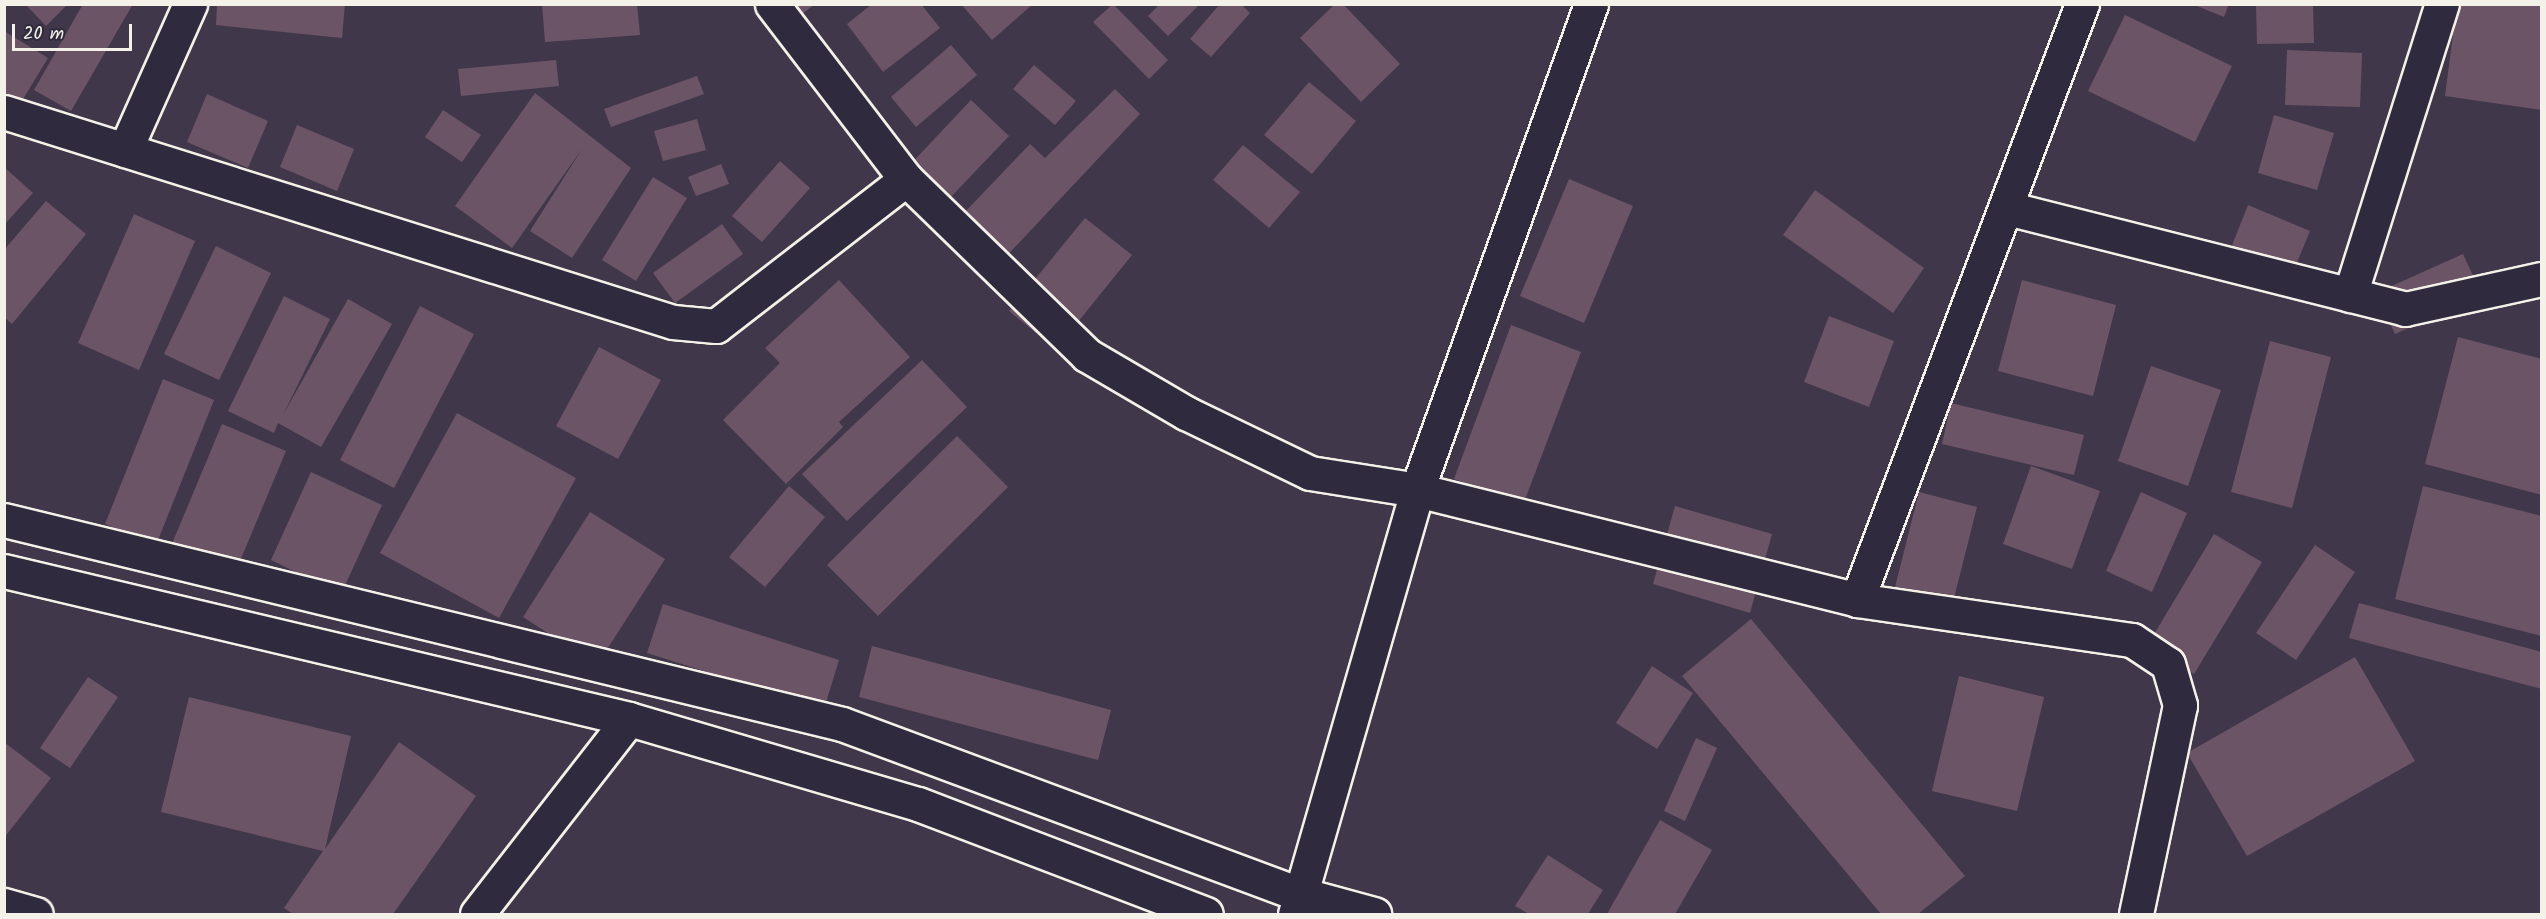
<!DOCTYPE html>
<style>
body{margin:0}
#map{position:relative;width:2546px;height:919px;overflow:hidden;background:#41374a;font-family:Kalam,sans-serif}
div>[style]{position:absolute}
.building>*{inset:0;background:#6c5467}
.roads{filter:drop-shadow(2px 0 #f4f1e8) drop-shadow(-2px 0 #f4f1e8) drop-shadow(0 2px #f4f1e8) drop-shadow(0 -2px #f4f1e8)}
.minor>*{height:33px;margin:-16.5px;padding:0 16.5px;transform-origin:16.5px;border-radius:16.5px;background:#2f2a3d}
span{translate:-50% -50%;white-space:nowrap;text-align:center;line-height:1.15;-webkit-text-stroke:4.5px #2f2a3d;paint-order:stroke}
.frame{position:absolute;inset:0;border:6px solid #f4f1e8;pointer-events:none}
.scale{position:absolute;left:12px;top:24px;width:120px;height:27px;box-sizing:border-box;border:3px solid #f4f1e8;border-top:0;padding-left:8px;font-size:18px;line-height:21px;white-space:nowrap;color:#f4f1e8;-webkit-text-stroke:4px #2f2a3d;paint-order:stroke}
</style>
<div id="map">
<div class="building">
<i style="clip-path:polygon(25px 4px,68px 4px,46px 26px)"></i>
<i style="clip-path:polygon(83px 4px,133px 4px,71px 111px,34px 90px)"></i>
<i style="clip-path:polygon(217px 4px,345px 4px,342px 38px,216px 25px)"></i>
<i style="clip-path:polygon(542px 4px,637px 4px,640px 35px,545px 42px)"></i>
<i style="clip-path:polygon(767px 4px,815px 4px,785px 27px)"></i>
<i style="clip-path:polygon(872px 4px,921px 4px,940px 28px,883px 72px,847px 24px)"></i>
<i style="clip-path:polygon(961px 4px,1033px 4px,992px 40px)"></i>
<i style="clip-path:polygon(1113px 4px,1168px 60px,1149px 79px,1093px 22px)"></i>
<i style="clip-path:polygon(1220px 4px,1241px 4px,1250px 13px,1211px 57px,1190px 39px)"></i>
<i style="clip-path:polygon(1335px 4px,1343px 4px,1400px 64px,1361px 102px,1300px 38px)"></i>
<i style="clip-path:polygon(2192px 4px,2229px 4px,2224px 17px)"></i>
<i style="clip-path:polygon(2256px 4px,2313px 4px,2314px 43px,2257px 44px)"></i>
<i style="clip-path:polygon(2457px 4px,2542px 4px,2542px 110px,2445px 96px)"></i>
<i style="clip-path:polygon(1159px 5px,1199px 5px,1168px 36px,1148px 16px)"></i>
<i style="clip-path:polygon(2125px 15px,2232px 66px,2195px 142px,2088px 91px)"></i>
<i style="clip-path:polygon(4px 31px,48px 58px,17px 109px,4px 102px)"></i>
<i style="clip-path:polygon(951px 45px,977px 75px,916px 127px,891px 97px)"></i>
<i style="clip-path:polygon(2287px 50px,2362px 53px,2360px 107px,2285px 105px)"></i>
<i style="clip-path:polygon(556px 60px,559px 86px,461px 96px,458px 69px)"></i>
<i style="clip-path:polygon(1034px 65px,1076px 101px,1055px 125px,1013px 89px)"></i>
<i style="clip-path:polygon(697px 76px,704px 94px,611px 127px,604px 109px)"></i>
<i style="clip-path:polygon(1309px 82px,1356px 121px,1312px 174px,1264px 135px)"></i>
<i style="clip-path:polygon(1115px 89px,1140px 114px,984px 280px,940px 238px,1030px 144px,1045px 158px)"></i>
<i style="clip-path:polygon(535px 93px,631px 168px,572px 258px,530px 231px,582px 149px,512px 248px,455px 206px)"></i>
<i style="clip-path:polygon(207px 94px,268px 121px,248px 168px,187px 142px)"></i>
<i style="clip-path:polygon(971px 100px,1009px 136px,928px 221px,890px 186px)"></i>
<i style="clip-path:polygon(443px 110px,481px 135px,462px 162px,425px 137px)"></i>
<i style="clip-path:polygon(2274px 115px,2334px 133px,2317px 190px,2258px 173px)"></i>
<i style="clip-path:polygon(697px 119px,706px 150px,663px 161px,654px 131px)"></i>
<i style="clip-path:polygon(297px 125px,354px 149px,337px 191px,280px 167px)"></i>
<i style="clip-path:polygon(1243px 145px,1300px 192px,1269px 228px,1213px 180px)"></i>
<i style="clip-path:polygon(780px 161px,810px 188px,762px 242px,732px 216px)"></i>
<i style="clip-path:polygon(721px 164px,729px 184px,696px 196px,688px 177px)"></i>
<i style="clip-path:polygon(4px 167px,33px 193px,4px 225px)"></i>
<i style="clip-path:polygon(653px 177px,687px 198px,636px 281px,602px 260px)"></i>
<i style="clip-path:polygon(1569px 179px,1633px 206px,1584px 323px,1520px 296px)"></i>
<i style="clip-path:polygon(1815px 190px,1924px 268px,1893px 313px,1783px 235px)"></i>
<i style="clip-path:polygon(46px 201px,86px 234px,12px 324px,4px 317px,4px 250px)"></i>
<i style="clip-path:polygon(2248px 205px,2310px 231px,2291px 277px,2229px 253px)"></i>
<i style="clip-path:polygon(134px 214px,195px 241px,139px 370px,78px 343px)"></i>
<i style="clip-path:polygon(1085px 218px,1132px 255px,1056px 349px,1009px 311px)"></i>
<i style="clip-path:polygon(722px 224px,743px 254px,675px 303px,653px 273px)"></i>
<i style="clip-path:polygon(216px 246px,271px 273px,219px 380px,164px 354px)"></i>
<i style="clip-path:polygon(2463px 254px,2482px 295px,2395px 334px,2376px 293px)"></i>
<i style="clip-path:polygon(839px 280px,910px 357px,839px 422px,843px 427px,786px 484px,723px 420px,780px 363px,765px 348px)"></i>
<i style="clip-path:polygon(2022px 280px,2116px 305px,2093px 396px,1998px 371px)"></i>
<i style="clip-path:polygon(284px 296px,330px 319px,283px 415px,348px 299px,392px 324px,321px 447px,278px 423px,274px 433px,228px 411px)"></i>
<i style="clip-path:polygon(420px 306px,474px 334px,394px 488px,340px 460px)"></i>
<i style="clip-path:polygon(1829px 316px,1894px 341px,1869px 407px,1804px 382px)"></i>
<i style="clip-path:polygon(1511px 325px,1581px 352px,1523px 505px,1454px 479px)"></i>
<i style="clip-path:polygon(2458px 337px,2542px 359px,2542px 495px,2425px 464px)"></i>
<i style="clip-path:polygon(2270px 341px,2331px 357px,2292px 508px,2231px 492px)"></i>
<i style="clip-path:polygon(599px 347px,661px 380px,618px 459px,556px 426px)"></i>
<i style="clip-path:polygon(922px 360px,967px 407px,847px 521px,802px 474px)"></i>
<i style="clip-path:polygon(2151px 366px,2221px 390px,2188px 486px,2118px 461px)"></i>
<i style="clip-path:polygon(163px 379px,214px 400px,156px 545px,105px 524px)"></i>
<i style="clip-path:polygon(1951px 403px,2084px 435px,2074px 475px,1942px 444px)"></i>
<i style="clip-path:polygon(457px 413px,576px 478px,499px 618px,380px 553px)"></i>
<i style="clip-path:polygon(222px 424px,286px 451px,235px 573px,171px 546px)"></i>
<i style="clip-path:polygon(957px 436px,1008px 487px,878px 616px,827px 565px)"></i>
<i style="clip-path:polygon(2031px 466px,2100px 491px,2072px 569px,2003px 544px)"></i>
<i style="clip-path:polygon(311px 472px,382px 505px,341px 594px,271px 560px)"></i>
<i style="clip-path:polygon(789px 486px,825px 517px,765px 587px,729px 557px)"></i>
<i style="clip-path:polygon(2423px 486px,2542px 516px,2542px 636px,2395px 599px)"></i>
<i style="clip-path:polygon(1919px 492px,1977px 507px,1948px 622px,1890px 607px)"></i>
<i style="clip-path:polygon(2141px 492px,2187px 513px,2152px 592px,2106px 571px)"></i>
<i style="clip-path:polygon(1675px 506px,1772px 534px,1750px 613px,1653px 584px)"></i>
<i style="clip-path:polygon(590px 512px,665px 559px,597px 665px,523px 617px)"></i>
<i style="clip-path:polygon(2214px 534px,2262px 562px,2194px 674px,2147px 646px)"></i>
<i style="clip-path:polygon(2315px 545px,2355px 572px,2296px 660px,2256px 633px)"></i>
<i style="clip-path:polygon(2359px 603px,2542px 652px,2542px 689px,2349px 638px)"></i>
<i style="clip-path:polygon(663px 604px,839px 660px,824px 709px,647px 653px)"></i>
<i style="clip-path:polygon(1751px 619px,1965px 876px,1918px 914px,1881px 914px,1682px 676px)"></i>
<i style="clip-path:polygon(872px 646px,1111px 710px,1098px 760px,859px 697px)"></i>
<i style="clip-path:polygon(2355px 657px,2415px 761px,2247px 856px,2187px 753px)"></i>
<i style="clip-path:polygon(1652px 666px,1693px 693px,1657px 749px,1616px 723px)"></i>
<i style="clip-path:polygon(1959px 676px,2044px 697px,2017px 811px,1932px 791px)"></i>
<i style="clip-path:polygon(88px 677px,118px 697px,70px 768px,40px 748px)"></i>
<i style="clip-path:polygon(189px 697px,351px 736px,325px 849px,399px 742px,476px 796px,393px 914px,293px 914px,284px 908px,323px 851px,161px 812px)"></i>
<i style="clip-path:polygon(1696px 738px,1717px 748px,1685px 821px,1664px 811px)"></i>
<i style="clip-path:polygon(4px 742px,51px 778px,4px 838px)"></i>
<i style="clip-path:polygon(1660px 820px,1712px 850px,1675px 914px,1607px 914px)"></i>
<i style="clip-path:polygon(1548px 855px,1603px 890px,1588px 914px,1529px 914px,1515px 906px)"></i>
</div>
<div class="roads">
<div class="minor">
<i style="left:772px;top:4px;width:220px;rotate:52.6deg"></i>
<i style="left:906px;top:179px;width:252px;rotate:44.2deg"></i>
<i style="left:1087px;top:355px;width:115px;rotate:30.4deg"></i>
<i style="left:1186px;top:413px;width:138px;rotate:25.8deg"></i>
<i style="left:1310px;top:473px;width:108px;rotate:9deg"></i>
<i style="left:1417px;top:490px;width:454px;rotate:14deg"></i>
<i style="left:1857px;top:600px;width:278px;rotate:8.3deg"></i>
<i style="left:2132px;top:640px;width:43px;rotate:33.7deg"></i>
<i style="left:2168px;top:664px;width:43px;rotate:73.7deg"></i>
<i style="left:2180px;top:705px;width:214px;rotate:101.9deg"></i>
<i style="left:4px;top:112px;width:701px;rotate:17.43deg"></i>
<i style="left:673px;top:322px;width:43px;rotate:5.3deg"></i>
<i style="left:716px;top:326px;width:240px;rotate:-37.7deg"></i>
<i style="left:125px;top:150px;width:160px;rotate:-66deg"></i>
<i style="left:2007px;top:208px;width:411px;rotate:14.2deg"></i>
<i style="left:2405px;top:309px;width:140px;rotate:-12.4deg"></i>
<i style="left:2350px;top:295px;width:305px;rotate:-72.5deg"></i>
<i style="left:4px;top:520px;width:862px;rotate:13.68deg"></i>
<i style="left:842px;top:724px;width:489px;rotate:20.4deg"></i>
<i style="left:1300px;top:894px;width:77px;rotate:15.1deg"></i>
<i style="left:4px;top:571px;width:642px;rotate:13.32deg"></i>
<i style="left:629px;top:719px;width:301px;rotate:16.4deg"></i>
<i style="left:918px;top:804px;width:308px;rotate:20.9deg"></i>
<i style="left:1857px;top:600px;width:637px;rotate:-69.32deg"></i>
<i style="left:4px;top:905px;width:33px;rotate:16deg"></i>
<i style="left:477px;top:914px;width:247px;rotate:-52.1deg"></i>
<i style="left:1295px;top:914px;width:441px;rotate:-73.9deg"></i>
<i style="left:1417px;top:490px;width:516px;rotate:-70.3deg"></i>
</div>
</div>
<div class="frame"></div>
<div class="scale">20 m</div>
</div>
